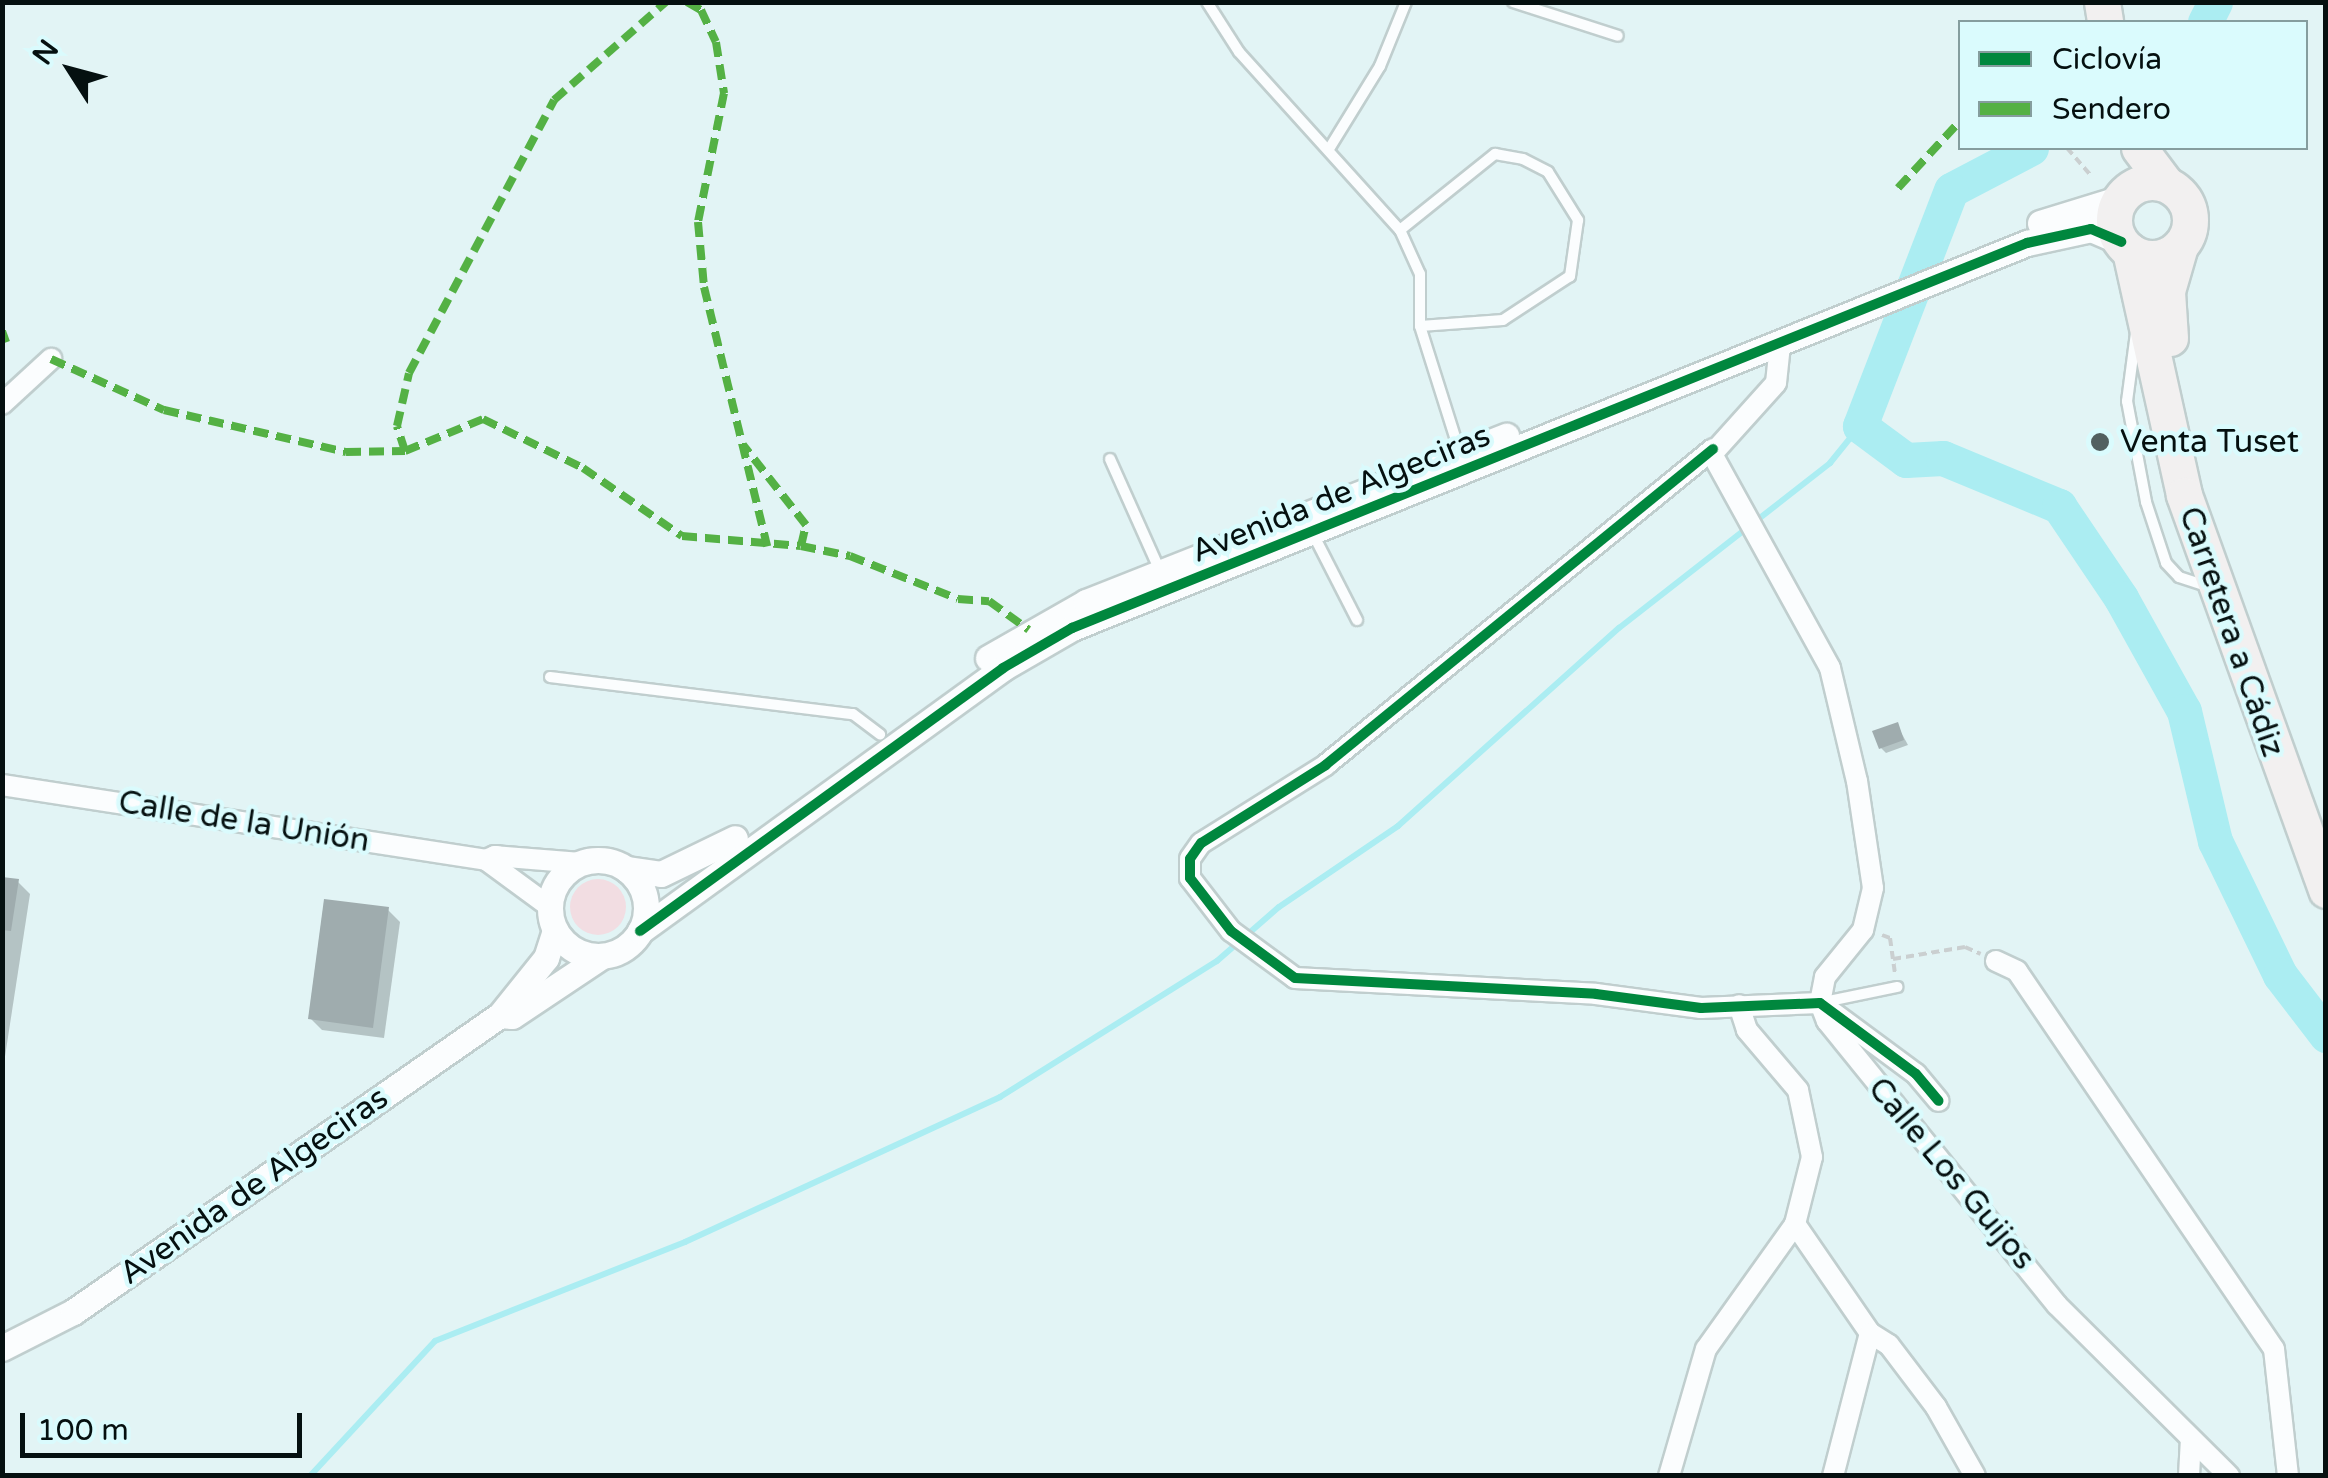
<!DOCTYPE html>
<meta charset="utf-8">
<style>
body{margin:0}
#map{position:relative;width:2328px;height:1478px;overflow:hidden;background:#e2f4f5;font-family:"Varela Round",sans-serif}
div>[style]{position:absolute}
.green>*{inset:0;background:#f2dde2}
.round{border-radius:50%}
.shadow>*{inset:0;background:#0003}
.stream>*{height:6px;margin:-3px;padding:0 3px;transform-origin:3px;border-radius:3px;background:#abedf2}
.river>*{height:35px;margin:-17.5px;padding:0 17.5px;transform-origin:17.5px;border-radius:17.5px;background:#abedf2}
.building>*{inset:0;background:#9facae}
.path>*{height:4px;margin-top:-2px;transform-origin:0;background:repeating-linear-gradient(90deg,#cacfd0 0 8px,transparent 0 13px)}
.roads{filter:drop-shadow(2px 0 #c0cece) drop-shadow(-2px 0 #c0cece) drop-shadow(0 2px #c0cece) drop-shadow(0 -2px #c0cece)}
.service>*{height:10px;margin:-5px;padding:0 5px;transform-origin:5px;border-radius:5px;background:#fbfdfe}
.minor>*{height:20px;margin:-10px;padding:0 10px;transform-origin:10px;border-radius:10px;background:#fbfdfe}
.tertiary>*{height:25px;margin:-12.5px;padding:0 12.5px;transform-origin:12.5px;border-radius:12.5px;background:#fbfdfe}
.tertiary>.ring{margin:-12.5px;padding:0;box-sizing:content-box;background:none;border:25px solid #fbfdfe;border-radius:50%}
.trunk>*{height:35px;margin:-17.5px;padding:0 17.5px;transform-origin:17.5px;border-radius:17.5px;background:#f2f0f0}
.trunk>.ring{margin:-17.5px;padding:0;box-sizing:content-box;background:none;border:35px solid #f2f0f0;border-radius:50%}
.quiet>*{height:8px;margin-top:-4px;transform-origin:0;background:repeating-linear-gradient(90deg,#54b144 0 15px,transparent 0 23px)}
.cycleway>*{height:10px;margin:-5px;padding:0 5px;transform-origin:5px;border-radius:5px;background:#00873e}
.dots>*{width:28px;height:28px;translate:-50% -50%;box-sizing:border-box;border:5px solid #dafbfd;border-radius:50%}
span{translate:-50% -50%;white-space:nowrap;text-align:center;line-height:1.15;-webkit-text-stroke:9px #dafbfd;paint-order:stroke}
.poi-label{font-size:32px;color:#051010}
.left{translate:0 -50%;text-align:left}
.street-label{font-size:32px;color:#051010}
.frame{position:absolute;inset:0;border:5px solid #051010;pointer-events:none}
.legend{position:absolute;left:1958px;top:20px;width:350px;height:130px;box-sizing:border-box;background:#dafbfd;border:2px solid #859d9e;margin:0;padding:12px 18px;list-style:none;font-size:30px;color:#051010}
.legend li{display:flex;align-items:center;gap:20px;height:50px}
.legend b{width:50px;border:2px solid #859d9e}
.north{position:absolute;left:20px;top:20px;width:100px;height:100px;-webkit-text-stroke:8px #dafbfd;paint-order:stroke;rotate:306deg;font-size:28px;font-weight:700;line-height:40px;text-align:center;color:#051010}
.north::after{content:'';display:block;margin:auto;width:35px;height:45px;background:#051010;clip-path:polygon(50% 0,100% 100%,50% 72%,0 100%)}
.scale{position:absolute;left:20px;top:1413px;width:282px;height:45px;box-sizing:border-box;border:5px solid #051010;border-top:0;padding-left:12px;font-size:30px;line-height:35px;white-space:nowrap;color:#051010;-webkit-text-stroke:8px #dafbfd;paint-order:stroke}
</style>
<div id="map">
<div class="green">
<i class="round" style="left:570px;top:879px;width:56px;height:56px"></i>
</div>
<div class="shadow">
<i style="clip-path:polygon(1897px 725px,1908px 745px,1886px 753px,1881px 748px)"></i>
<i style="clip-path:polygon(2px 880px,18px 882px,30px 894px,2px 1076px)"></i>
<i style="clip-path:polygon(388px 910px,400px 922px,384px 1038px,322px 1030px,310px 1018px)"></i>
</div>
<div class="stream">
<i style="left:310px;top:1476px;width:184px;rotate:-47.2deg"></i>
<i style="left:435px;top:1341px;width:269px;rotate:-21.6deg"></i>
<i style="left:685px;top:1242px;width:347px;rotate:-24.7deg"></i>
<i style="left:1000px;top:1097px;width:256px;rotate:-32.1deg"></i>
<i style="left:1217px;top:961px;width:82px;rotate:-41.1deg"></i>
<i style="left:1279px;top:907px;width:144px;rotate:-34.2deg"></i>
<i style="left:1398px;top:826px;width:297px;rotate:-41.9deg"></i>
<i style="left:1619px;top:628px;width:268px;rotate:-38deg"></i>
<i style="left:1830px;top:463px;width:48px;rotate:-51deg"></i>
</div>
<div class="river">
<i style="left:2205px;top:22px;width:22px;rotate:-63deg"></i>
<i style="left:2031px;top:148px;width:90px;rotate:152.3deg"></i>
<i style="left:1951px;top:190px;width:253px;rotate:111.1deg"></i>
<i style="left:1860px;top:426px;width:57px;rotate:36.5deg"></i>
<i style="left:1906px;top:460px;width:37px;rotate:-3deg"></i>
<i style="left:1943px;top:458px;width:126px;rotate:22.5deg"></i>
<i style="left:2059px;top:506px;width:111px;rotate:56deg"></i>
<i style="left:2121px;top:598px;width:129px;rotate:60.9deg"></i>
<i style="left:2184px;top:711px;width:134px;rotate:76.6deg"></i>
<i style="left:2215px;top:841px;width:149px;rotate:64.1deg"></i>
<i style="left:2280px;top:975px;width:76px;rotate:52.5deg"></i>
</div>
<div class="building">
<i style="clip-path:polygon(1898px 722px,1904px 740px,1879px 749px,1872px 731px)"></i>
<i style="clip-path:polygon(2px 877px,19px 879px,11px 931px,2px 930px)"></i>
<i style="clip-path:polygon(324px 899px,389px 907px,373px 1028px,308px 1019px)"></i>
</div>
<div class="path">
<i style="left:2067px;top:148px;width:38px;rotate:49deg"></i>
<i style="left:1882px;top:935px;width:9px;rotate:21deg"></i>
<i style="left:1890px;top:938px;width:37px;rotate:82deg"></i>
<i style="left:1893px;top:959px;width:73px;rotate:-9.5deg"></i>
<i style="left:1965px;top:947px;width:17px;rotate:24deg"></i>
</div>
<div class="roads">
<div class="service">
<i style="left:1207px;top:2px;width:59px;rotate:57.4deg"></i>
<i style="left:1239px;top:52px;width:240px;rotate:47.9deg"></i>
<i style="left:1400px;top:230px;width:48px;rotate:65.6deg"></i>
<i style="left:1420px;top:274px;width:52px;rotate:90deg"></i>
<i style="left:1420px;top:326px;width:133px;rotate:72.5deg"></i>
<i style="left:1513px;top:2px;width:110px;rotate:17.9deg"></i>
<i style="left:1329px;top:149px;width:97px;rotate:-58.4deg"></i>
<i style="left:1380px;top:66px;width:69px;rotate:-67.9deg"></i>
<i style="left:1400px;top:230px;width:122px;rotate:-38.7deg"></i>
<i style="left:1495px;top:154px;width:28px;rotate:10deg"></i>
<i style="left:1523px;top:159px;width:28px;rotate:27deg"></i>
<i style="left:1548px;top:172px;width:57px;rotate:58deg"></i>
<i style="left:1578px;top:220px;width:57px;rotate:98.1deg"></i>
<i style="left:1570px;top:276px;width:80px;rotate:146.7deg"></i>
<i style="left:1503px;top:320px;width:83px;rotate:175.9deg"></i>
<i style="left:2136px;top:333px;width:69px;rotate:97.5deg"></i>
<i style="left:2127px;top:401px;width:103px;rotate:79.3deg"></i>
<i style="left:2146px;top:502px;width:64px;rotate:71.8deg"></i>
<i style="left:2166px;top:563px;width:19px;rotate:47deg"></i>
<i style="left:2179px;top:577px;width:33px;rotate:18deg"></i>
<i style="left:1110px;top:459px;width:123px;rotate:65.9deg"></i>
<i style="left:1312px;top:532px;width:99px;rotate:62.9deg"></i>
<i style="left:550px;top:677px;width:305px;rotate:7deg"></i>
<i style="left:853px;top:714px;width:34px;rotate:37deg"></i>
<i style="left:1824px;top:1002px;width:75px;rotate:-11.6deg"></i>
</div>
<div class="minor">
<i style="left:1780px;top:345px;width:38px;rotate:96deg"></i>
<i style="left:1776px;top:383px;width:96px;rotate:132deg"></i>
<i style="left:1712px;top:454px;width:244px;rotate:61.1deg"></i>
<i style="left:1830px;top:668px;width:116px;rotate:76.6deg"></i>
<i style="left:1857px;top:781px;width:108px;rotate:81.5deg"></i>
<i style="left:1873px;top:888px;width:43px;rotate:103.4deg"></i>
<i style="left:1863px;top:930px;width:60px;rotate:129deg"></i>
<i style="left:1825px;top:977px;width:26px;rotate:101deg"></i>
<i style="left:1820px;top:1003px;width:19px;rotate:69deg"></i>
<i style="left:1827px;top:1021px;width:365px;rotate:51deg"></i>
<i style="left:2057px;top:1305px;width:243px;rotate:44.8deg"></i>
<i style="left:2px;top:404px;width:67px;rotate:-42.6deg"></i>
<i style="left:1713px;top:449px;width:500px;rotate:140.8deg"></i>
<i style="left:1326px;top:765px;width:147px;rotate:148deg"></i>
<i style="left:1201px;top:843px;width:19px;rotate:125deg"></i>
<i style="left:1190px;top:859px;width:19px;rotate:90deg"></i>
<i style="left:1190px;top:878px;width:67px;rotate:52.3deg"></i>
<i style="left:1231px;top:931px;width:79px;rotate:36.3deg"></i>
<i style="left:1295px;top:978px;width:301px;rotate:3deg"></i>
<i style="left:1596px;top:994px;width:106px;rotate:7.6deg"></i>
<i style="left:1701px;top:1008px;width:119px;rotate:-2.4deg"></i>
<i style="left:1820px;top:1003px;width:119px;rotate:36.5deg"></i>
<i style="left:1916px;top:1074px;width:35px;rotate:50deg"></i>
<i style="left:2px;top:785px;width:490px;rotate:8.8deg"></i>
<i style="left:486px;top:860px;width:10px;rotate:-24deg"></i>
<i style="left:495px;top:856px;width:86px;rotate:4.7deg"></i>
<i style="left:486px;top:860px;width:79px;rotate:36.3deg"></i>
<i style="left:1996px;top:961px;width:23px;rotate:25deg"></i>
<i style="left:2017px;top:971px;width:457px;rotate:55.8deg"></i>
<i style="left:2274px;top:1349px;width:128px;rotate:83.7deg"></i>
<i style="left:1795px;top:1224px;width:132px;rotate:55.5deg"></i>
<i style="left:1870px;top:1333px;width:148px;rotate:104.5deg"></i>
<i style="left:1870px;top:1333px;width:22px;rotate:32deg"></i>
<i style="left:1889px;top:1345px;width:78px;rotate:52.8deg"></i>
<i style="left:1936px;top:1407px;width:79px;rotate:60.5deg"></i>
<i style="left:1669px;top:1476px;width:132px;rotate:-73.8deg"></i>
<i style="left:1706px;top:1349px;width:153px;rotate:-54.5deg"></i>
<i style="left:1795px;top:1224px;width:69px;rotate:-75.8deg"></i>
<i style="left:1812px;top:1157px;width:68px;rotate:-101.8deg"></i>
<i style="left:1798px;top:1090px;width:79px;rotate:-130.4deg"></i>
<i style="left:1747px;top:1030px;width:26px;rotate:-108deg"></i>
<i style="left:2189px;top:1476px;width:36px;rotate:-87deg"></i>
</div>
<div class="tertiary">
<i style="left:2040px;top:223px;width:85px;rotate:-17.2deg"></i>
<i style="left:988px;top:658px;width:113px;rotate:-29.7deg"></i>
<i style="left:1086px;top:602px;width:452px;rotate:-21.6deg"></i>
<i class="ring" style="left:550px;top:860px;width:71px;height:71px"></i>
<i style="left:626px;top:869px;width:35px;rotate:8deg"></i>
<i style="left:661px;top:874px;width:82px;rotate:-25.9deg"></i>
<i style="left:640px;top:931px;width:448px;rotate:-35.9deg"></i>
<i style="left:1003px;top:668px;width:80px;rotate:-30.1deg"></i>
<i style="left:1072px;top:628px;width:1030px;rotate:-21.96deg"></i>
<i style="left:2027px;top:243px;width:66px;rotate:-12.3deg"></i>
<i style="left:2091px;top:229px;width:33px;rotate:23deg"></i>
<i style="left:500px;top:1015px;width:12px;rotate:5deg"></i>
<i style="left:512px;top:1016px;width:108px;rotate:-33.7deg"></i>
<i style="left:2px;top:1348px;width:80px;rotate:-26.9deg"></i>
<i style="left:73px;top:1312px;width:520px;rotate:-34.82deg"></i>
<i style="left:500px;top:1015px;width:73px;rotate:-51.1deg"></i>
<i style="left:546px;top:958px;width:29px;rotate:-72deg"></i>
</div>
<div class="trunk">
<i style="left:2102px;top:2px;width:20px;rotate:81deg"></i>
<i style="left:2139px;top:148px;width:45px;rotate:53.1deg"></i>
<i class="ring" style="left:2114px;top:182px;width:41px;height:41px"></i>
<i style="left:2130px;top:251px;width:250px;rotate:77.5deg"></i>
<i style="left:2184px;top:495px;width:420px;rotate:70.2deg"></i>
<i style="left:2170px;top:338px;width:47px;rotate:-93.7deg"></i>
<i style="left:2167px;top:291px;width:47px;rotate:-73.9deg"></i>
</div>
</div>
<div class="quiet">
<i style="left:687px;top:2px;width:16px;rotate:30deg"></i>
<i style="left:701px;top:10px;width:35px;rotate:65deg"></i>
<i style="left:716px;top:42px;width:52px;rotate:81.1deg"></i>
<i style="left:724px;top:93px;width:132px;rotate:101.4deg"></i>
<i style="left:698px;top:222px;width:65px;rotate:84.7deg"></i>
<i style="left:704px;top:287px;width:267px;rotate:76.3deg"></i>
<i style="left:1898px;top:188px;width:91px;rotate:-47.2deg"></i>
<i style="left:2px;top:331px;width:12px;rotate:70deg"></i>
<i style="left:51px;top:359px;width:124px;rotate:24.3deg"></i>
<i style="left:164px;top:410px;width:187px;rotate:13deg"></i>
<i style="left:346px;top:452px;width:59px;rotate:-1deg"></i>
<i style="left:405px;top:451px;width:84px;rotate:-22.3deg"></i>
<i style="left:483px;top:419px;width:111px;rotate:26.1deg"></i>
<i style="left:583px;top:468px;width:120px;rotate:34.5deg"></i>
<i style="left:682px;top:536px;width:119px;rotate:4.8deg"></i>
<i style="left:801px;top:546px;width:22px;rotate:-77deg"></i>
<i style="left:806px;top:525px;width:102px;rotate:-128.2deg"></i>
<i style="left:405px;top:451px;width:26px;rotate:-108deg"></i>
<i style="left:397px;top:426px;width:54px;rotate:-77.2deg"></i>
<i style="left:409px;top:373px;width:309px;rotate:-62deg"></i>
<i style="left:554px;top:100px;width:149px;rotate:-41.2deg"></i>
<i style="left:801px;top:546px;width:50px;rotate:11.5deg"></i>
<i style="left:850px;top:556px;width:116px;rotate:21.7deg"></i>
<i style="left:958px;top:599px;width:31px;rotate:4deg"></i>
<i style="left:989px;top:601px;width:49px;rotate:35.9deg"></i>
</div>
<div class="cycleway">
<i style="left:1713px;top:449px;width:500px;rotate:140.8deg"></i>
<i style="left:1326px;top:765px;width:147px;rotate:148deg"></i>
<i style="left:1201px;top:843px;width:19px;rotate:125deg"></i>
<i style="left:1190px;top:859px;width:19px;rotate:90deg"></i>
<i style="left:1190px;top:878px;width:67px;rotate:52.3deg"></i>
<i style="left:1231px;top:931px;width:79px;rotate:36.3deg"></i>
<i style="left:1295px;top:978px;width:301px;rotate:3deg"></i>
<i style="left:1596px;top:994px;width:106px;rotate:7.6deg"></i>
<i style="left:1701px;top:1008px;width:119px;rotate:-2.4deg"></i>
<i style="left:1820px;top:1003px;width:119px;rotate:36.5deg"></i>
<i style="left:1916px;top:1074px;width:35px;rotate:50deg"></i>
<i style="left:640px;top:931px;width:448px;rotate:-35.9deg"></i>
<i style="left:1003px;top:668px;width:80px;rotate:-30.1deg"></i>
<i style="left:1072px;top:628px;width:1030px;rotate:-21.96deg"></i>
<i style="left:2027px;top:243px;width:66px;rotate:-12.3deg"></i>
<i style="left:2091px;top:229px;width:33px;rotate:23deg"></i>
</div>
<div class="dots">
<i style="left:2100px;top:442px;background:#526060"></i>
</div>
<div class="poi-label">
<span class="left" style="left:2120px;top:442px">Venta Tuset</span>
</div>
<div class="street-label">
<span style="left:1341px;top:494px;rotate:-22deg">Avenida de Algeciras</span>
<span style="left:2231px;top:632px;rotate:71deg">Carretera a Cádiz</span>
<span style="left:244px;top:822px;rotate:9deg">Calle de la Unión</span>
<span style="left:1951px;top:1174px;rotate:50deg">Calle Los Guijos</span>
<span style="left:254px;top:1186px;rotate:-35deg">Avenida de Algeciras</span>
</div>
<div class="frame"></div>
<ul class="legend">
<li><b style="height:12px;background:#00873e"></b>Ciclovía</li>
<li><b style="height:12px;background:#54b144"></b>Sendero</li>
</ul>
<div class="north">N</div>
<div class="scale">100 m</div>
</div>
